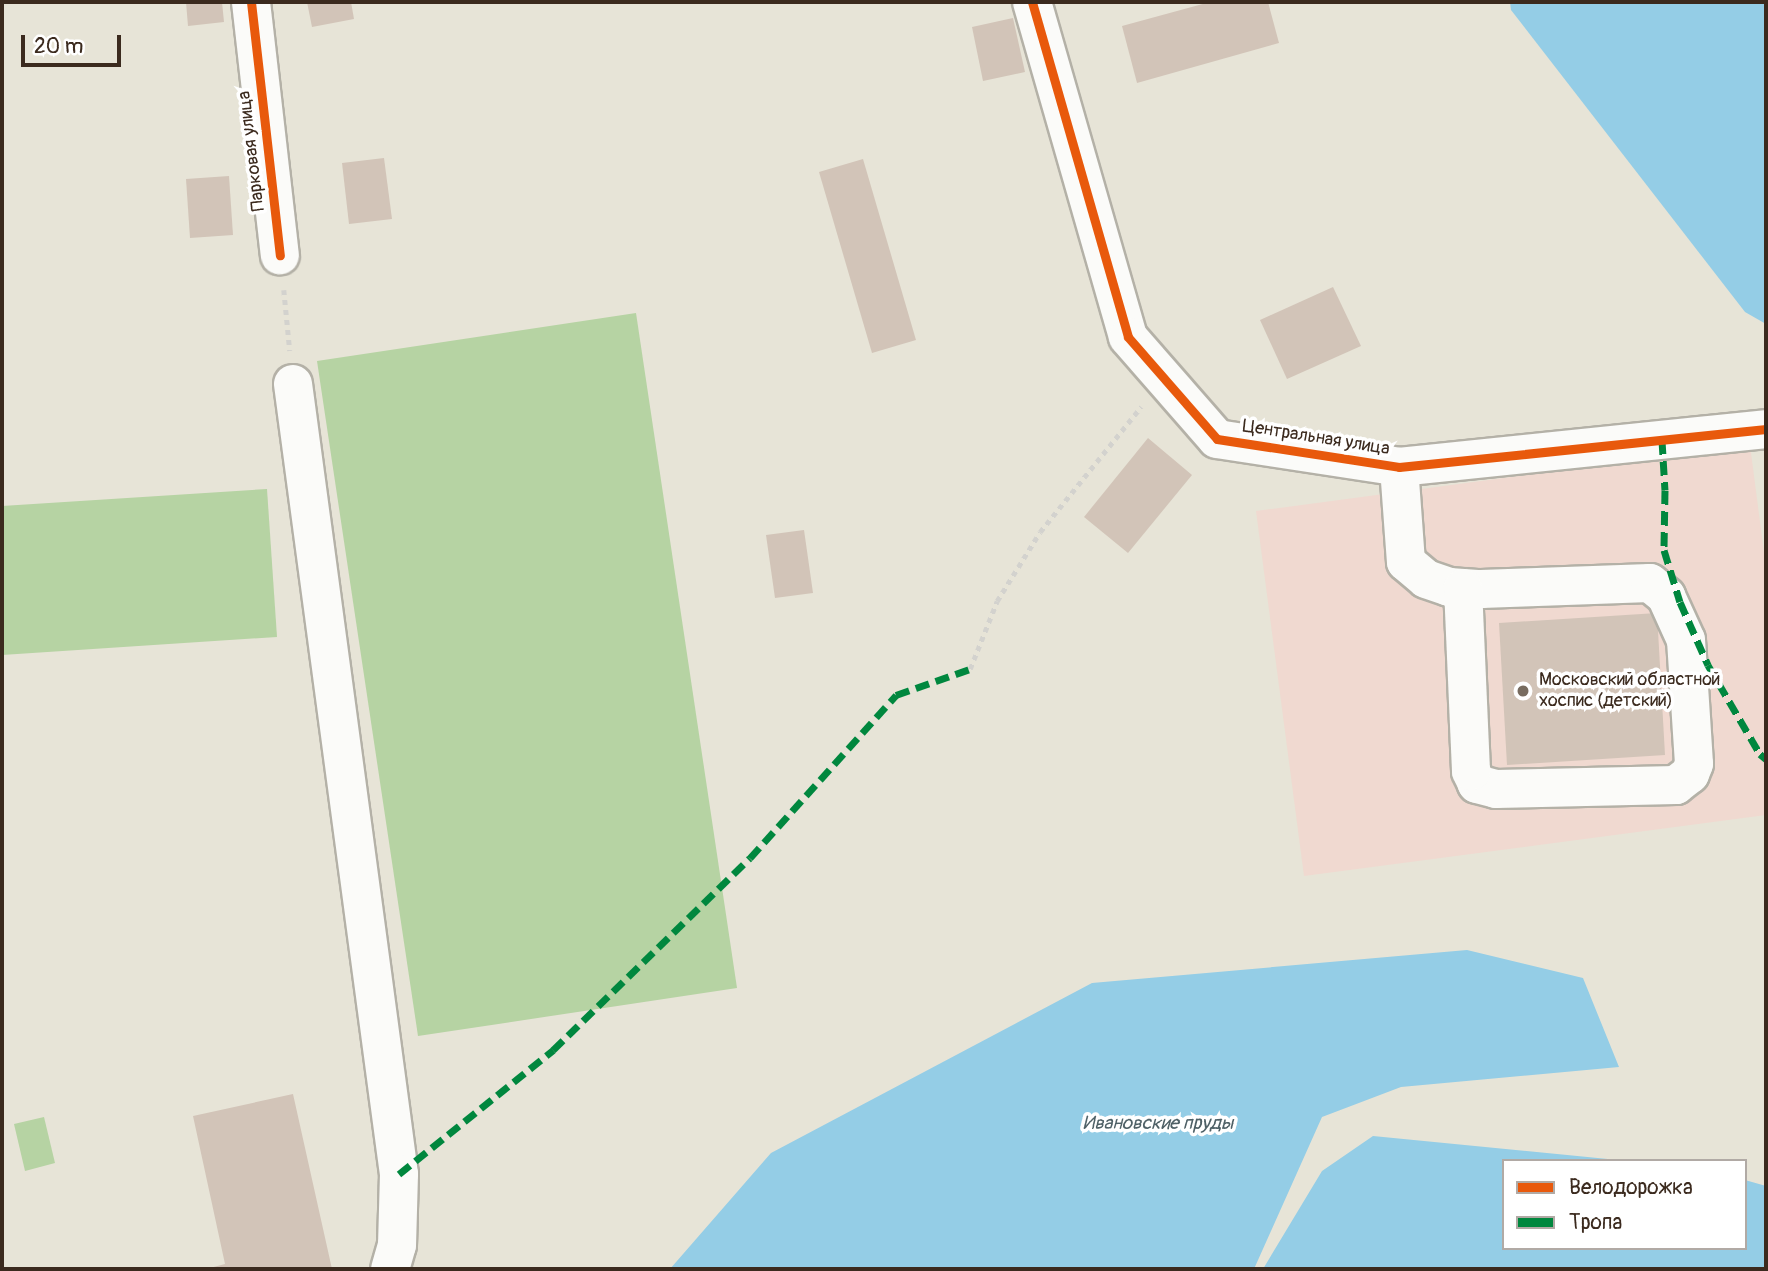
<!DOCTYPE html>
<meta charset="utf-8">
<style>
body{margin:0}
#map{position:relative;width:1768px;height:1271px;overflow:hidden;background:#e7e4d7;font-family:Pangolin,sans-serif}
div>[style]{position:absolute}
.built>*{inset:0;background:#f0d9d0}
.green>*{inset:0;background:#b6d3a3}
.water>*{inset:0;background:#94cde6}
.building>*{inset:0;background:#d2c4b8}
.path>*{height:4.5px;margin-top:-2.25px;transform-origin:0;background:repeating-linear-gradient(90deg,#d3d2ce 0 5px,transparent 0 10px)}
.roads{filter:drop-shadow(2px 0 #b4b1a7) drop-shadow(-2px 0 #b4b1a7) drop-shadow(0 2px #b4b1a7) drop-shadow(0 -2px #b4b1a7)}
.minor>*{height:38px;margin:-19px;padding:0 19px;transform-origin:19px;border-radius:19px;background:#fbfbf9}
.quiet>*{height:7px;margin-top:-3.5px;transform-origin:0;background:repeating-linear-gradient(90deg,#00873e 0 14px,transparent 0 21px)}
.cycleway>*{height:9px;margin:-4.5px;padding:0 4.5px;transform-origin:4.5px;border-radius:4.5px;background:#e8590c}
.dots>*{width:19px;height:19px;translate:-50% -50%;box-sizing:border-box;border:4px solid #fff;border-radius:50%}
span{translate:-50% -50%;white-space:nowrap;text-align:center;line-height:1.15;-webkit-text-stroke:7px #fff;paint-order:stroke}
.street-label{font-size:18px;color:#3b2a1e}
.poi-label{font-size:18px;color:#3b2a1e}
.left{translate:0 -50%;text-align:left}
.water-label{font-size:19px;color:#4e6066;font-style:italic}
.frame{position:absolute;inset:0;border:4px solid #3b2a1e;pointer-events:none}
.legend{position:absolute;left:1502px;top:1159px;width:245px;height:91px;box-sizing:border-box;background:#fff;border:2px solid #b1aaa5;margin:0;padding:9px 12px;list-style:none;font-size:21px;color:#3b2a1e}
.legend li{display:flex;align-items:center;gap:14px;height:35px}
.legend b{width:35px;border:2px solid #b1aaa5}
.scale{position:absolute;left:21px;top:35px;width:100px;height:32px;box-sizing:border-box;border:4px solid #3b2a1e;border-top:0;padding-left:9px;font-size:21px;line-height:24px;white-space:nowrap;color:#3b2a1e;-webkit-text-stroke:5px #fff;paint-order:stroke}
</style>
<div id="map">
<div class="built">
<i style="clip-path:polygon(1750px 445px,1766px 568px,1766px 815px,1304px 876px,1256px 511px)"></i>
</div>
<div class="green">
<i style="clip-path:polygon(636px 313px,737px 988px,418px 1036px,317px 361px)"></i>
<i style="clip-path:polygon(267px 489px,277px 637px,2px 655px,2px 506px)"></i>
<i style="clip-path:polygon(44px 1117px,55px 1163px,25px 1171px,14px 1124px)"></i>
</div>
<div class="water">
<i style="clip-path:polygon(1510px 2px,1766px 2px,1766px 324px,1745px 312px,1511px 10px)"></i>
<i style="clip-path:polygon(1467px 950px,1583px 978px,1619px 1067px,1401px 1087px,1322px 1117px,1254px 1269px,670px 1269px,771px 1153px,1092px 983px)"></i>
<i style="clip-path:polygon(1373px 1136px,1628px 1161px,1504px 1161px,1504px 1248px,1745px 1248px,1745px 1180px,1766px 1186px,1766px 1269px,1263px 1269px,1322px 1171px)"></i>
</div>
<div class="building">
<i style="clip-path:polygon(186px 2px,222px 2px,224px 22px,188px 26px)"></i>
<i style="clip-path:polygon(307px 2px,351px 2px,354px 19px,312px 27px)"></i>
<i style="clip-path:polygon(1210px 2px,1268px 2px,1279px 43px,1137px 83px,1122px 26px)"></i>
<i style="clip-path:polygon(1013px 18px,1025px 72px,983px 81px,972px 27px)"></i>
<i style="clip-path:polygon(384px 158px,392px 219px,349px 224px,342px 163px)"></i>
<i style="clip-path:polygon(863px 159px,916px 340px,872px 353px,819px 172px)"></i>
<i style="clip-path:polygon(229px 176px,233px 235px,190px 238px,186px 179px)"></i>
<i style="clip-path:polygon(1333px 287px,1361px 346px,1287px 379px,1260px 320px)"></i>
<i style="clip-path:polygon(1148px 438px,1192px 475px,1128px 553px,1084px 517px)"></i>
<i style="clip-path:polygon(804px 530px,813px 593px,775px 598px,766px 535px)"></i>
<i style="clip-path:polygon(1657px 613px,1665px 755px,1507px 765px,1499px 623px)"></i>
<i style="clip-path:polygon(293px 1094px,332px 1269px,206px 1269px,225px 1264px,193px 1116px)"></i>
</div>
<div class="path">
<i style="left:284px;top:290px;width:61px;rotate:84.4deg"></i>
<i style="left:970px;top:669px;width:73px;rotate:-68.3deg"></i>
<i style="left:997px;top:601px;width:81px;rotate:-58.1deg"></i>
<i style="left:1040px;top:532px;width:161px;rotate:-51.1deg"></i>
</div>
<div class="roads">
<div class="minor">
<i style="left:251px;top:2px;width:255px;rotate:83.5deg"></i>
<i style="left:1032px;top:2px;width:348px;rotate:74deg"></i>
<i style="left:1128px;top:337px;width:135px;rotate:48.9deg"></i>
<i style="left:1217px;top:439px;width:184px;rotate:8.7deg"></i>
<i style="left:1399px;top:467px;width:369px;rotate:-5.9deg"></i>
<i style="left:293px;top:384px;width:797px;rotate:82.36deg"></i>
<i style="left:399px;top:1174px;width:71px;rotate:91.6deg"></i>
<i style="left:397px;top:1245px;width:25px;rotate:106deg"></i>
<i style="left:1399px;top:467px;width:95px;rotate:85.8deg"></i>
<i style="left:1406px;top:562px;width:26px;rotate:40deg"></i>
<i style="left:1426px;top:579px;width:24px;rotate:19deg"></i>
<i style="left:1449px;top:587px;width:32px;rotate:4deg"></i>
<i style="left:1481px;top:589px;width:169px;rotate:-2deg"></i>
<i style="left:1650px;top:583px;width:21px;rotate:39deg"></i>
<i style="left:1666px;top:596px;width:48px;rotate:65.6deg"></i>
<i style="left:1686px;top:640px;width:124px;rotate:86.3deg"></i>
<i style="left:1694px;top:764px;width:11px;rotate:112deg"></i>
<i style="left:1690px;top:774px;width:18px;rotate:142deg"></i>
<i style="left:1676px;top:785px;width:180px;rotate:178.7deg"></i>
<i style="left:1496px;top:789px;width:20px;rotate:-165deg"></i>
<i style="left:1477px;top:784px;width:14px;rotate:-115deg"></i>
<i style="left:1471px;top:771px;width:183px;rotate:-92.5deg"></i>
</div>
</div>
<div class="quiet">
<i style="left:1662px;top:440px;width:50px;rotate:86.6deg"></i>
<i style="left:1665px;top:490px;width:60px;rotate:91deg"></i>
<i style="left:1664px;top:550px;width:54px;rotate:72.9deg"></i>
<i style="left:1680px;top:602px;width:69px;rotate:66deg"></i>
<i style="left:1708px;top:665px;width:103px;rotate:59.7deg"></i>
<i style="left:1760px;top:754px;width:8px;rotate:40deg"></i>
<i style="left:399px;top:1174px;width:198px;rotate:-38.8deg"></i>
<i style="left:553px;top:1050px;width:275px;rotate:-44.3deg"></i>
<i style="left:750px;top:858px;width:219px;rotate:-48.1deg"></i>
<i style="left:896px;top:695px;width:78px;rotate:-19.4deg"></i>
</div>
<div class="cycleway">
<i style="left:251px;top:2px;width:255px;rotate:83.5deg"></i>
<i style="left:1032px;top:2px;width:348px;rotate:74deg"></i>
<i style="left:1128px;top:337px;width:135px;rotate:48.9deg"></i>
<i style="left:1217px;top:439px;width:184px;rotate:8.7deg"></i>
<i style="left:1399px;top:467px;width:369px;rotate:-5.9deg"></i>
</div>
<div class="dots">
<i style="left:1523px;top:691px;background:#776b5f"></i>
</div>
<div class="street-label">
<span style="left:252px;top:151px;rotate:-97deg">Парковая улица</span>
<span style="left:1316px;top:438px;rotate:9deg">Центральная улица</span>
</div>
<div class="poi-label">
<span class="left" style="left:1539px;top:691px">Московский областной<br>хоспис (детский)</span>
</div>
<div class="water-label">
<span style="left:1158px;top:1124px">Ивановские пруды</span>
</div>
<div class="frame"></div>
<ul class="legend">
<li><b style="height:9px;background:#e8590c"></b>Велодорожка</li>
<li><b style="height:9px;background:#00873e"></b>Тропа</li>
</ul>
<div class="scale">20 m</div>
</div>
